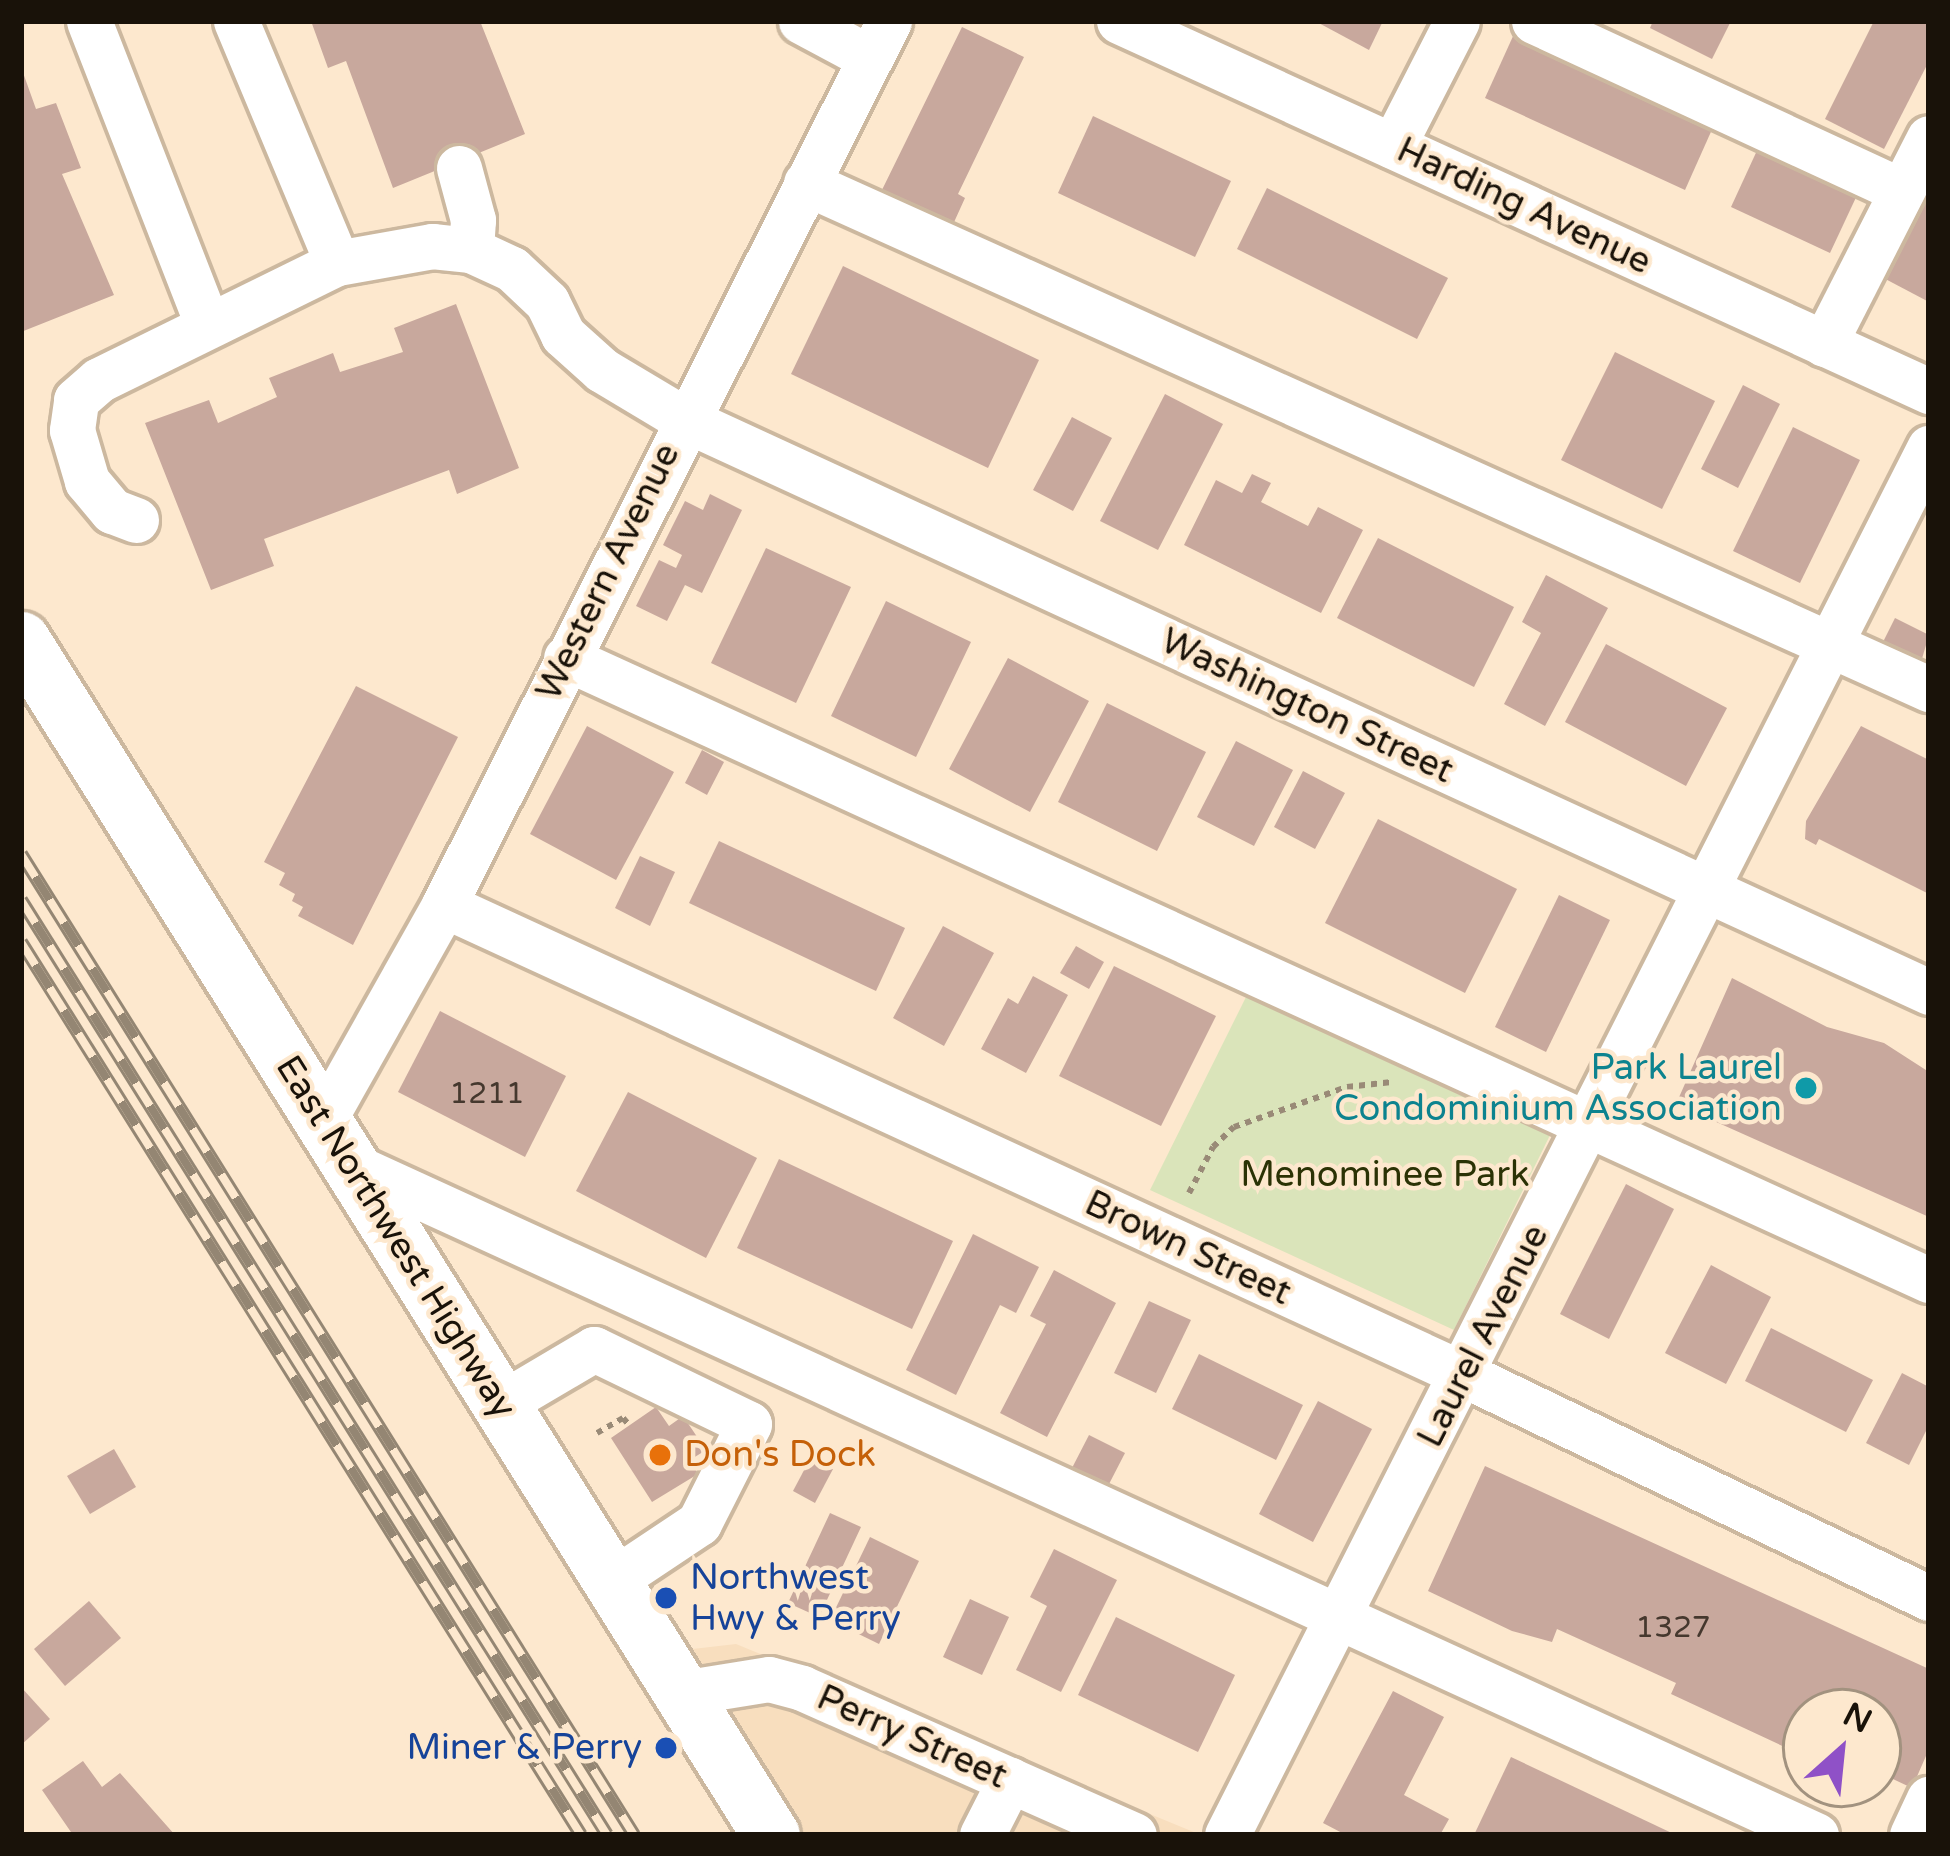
<!DOCTYPE html>
<style>
body{margin:0}
#map{position:relative;width:1950px;height:1856px;overflow:hidden;background:#fde8ce;font-family:"Varela Round",sans-serif}
div>[style]{position:absolute}
.built>*{inset:0;background:#f8debe}
.green>*{inset:0;background:#dae4ba}
.building>*{inset:0;background:#c8a89d}
.path>*{height:6px;margin-top:-3px;transform-origin:0;background:repeating-linear-gradient(90deg,#998a77 0 6px,transparent 0 12px)}
.roads{filter:drop-shadow(3px 0 #ccb89f) drop-shadow(-3px 0 #ccb89f) drop-shadow(0 3px #ccb89f) drop-shadow(0 -3px #ccb89f)}
.minor>*{height:45px;margin:-22.5px;padding:0 22.5px;transform-origin:22.5px;border-radius:22.5px;background:#fff}
.major>*{height:57px;margin:-28.5px;padding:0 28.5px;transform-origin:28.5px;border-radius:28.5px;background:#fff}
.rail>*{height:14px;margin-top:-7px;transform-origin:0;background:repeating-linear-gradient(90deg,#fde8ce 0 27px,#948673 0 54px);box-sizing:border-box;border-block:3px solid #948673}
.dots>*{width:33px;height:33px;translate:-50% -50%;box-sizing:border-box;border:6px solid #fde8ce;border-radius:50%}
span{translate:-50% -50%;white-space:nowrap;text-align:center;line-height:1.15;-webkit-text-stroke:9px #fde8ce;paint-order:stroke}
.number-label{font-size:30px;color:#45382e}
.number-label span{-webkit-text-stroke-width:0}
.street-label{font-size:36px;color:#191209}
.culture-label{font-size:36px;color:#0d838f}
.right{translate:-100% -50%;text-align:right}
.park-label{font-size:36px;color:#2b3205}
.food-label{font-size:36px;color:#c56008}
.left{translate:0 -50%;text-align:left}
.transit-label{font-size:36px;color:#164399}
.frame{position:absolute;inset:0;border:24px solid #191209;pointer-events:none}
.north{position:absolute;left:1782px;top:1688px;width:120px;height:120px;box-sizing:border-box;background:#fde8ce;border:3px solid #a2927f;border-radius:50%;rotate:27deg;font-size:33px;font-weight:700;line-height:48px;text-align:center;color:#191209}
.north::after{content:'';display:block;margin:auto;width:42px;height:54px;background:#8f51c7;clip-path:polygon(50% 0,100% 100%,50% 72%,0 100%)}
</style>
<div id="map">
<div class="built">
<i style="clip-path:polygon(736px 1644px,1201px 1835px,801px 1835px,684px 1650px)"></i>
</div>
<div class="green">
<i style="clip-path:polygon(1249px 991px,1554px 1127px,1454px 1330px,1150px 1190px)"></i>
</div>
<div class="building">
<i style="clip-path:polygon(311px 21px,480px 21px,525px 134px,393px 188px,346px 61px,328px 68px)"></i>
<i style="clip-path:polygon(1315px 21px,1383px 21px,1369px 50px)"></i>
<i style="clip-path:polygon(1653px 21px,1731px 21px,1712px 59px,1650px 28px)"></i>
<i style="clip-path:polygon(1874px 21px,1929px 21px,1929px 61px,1884px 149px,1825px 119px)"></i>
<i style="clip-path:polygon(962px 27px,1024px 57px,958px 194px,965px 198px,950px 231px,879px 196px)"></i>
<i style="clip-path:polygon(1514px 34px,1714px 125px,1685px 190px,1485px 98px)"></i>
<i style="clip-path:polygon(21px 67px,36px 109px,56px 103px,81px 168px,62px 174px,114px 295px,21px 332px)"></i>
<i style="clip-path:polygon(1093px 116px,1231px 181px,1195px 257px,1058px 193px)"></i>
<i style="clip-path:polygon(1760px 144px,1859px 191px,1830px 253px,1731px 207px)"></i>
<i style="clip-path:polygon(1929px 164px,1929px 302px,1874px 273px)"></i>
<i style="clip-path:polygon(1267px 188px,1448px 278px,1417px 339px,1237px 249px)"></i>
<i style="clip-path:polygon(843px 266px,1039px 360px,988px 468px,791px 374px)"></i>
<i style="clip-path:polygon(456px 304px,519px 468px,457px 494px,449px 470px,264px 539px,274px 566px,211px 590px,145px 423px,209px 400px,218px 423px,277px 397px,269px 378px,333px 353px,340px 372px,403px 352px,394px 328px)"></i>
<i style="clip-path:polygon(1615px 352px,1715px 401px,1662px 509px,1561px 460px)"></i>
<i style="clip-path:polygon(1743px 385px,1780px 404px,1738px 488px,1701px 469px)"></i>
<i style="clip-path:polygon(1165px 394px,1223px 424px,1158px 550px,1100px 521px)"></i>
<i style="clip-path:polygon(1072px 417px,1112px 438px,1073px 511px,1033px 490px)"></i>
<i style="clip-path:polygon(1793px 427px,1860px 460px,1800px 583px,1733px 551px)"></i>
<i style="clip-path:polygon(1252px 474px,1271px 483px,1261px 502px,1308px 526px,1318px 507px,1363px 530px,1321px 613px,1184px 545px,1216px 480px,1242px 493px)"></i>
<i style="clip-path:polygon(710px 494px,742px 510px,702px 593px,685px 585px,667px 621px,636px 606px,659px 560px,676px 568px,682px 555px,663px 545px,685px 501px,703px 510px)"></i>
<i style="clip-path:polygon(1378px 538px,1514px 607px,1474px 687px,1337px 618px)"></i>
<i style="clip-path:polygon(766px 548px,851px 587px,796px 703px,711px 663px)"></i>
<i style="clip-path:polygon(1546px 575px,1608px 608px,1545px 726px,1504px 704px,1541px 633px,1522px 622px)"></i>
<i style="clip-path:polygon(886px 601px,971px 642px,916px 757px,831px 716px)"></i>
<i style="clip-path:polygon(1895px 618px,1929px 635px,1918px 672px,1878px 652px)"></i>
<i style="clip-path:polygon(1606px 644px,1727px 708px,1686px 786px,1565px 722px)"></i>
<i style="clip-path:polygon(1008px 658px,1089px 701px,1030px 812px,949px 769px)"></i>
<i style="clip-path:polygon(356px 686px,458px 737px,353px 945px,298px 916px,303px 907px,292px 901px,295px 894px,279px 885px,285px 873px,264px 862px)"></i>
<i style="clip-path:polygon(1107px 703px,1206px 752px,1157px 851px,1058px 802px)"></i>
<i style="clip-path:polygon(587px 726px,674px 772px,616px 880px,530px 834px)"></i>
<i style="clip-path:polygon(1861px 726px,1929px 760px,1929px 894px,1819px 839px,1816px 845px,1805px 839px,1806px 821px)"></i>
<i style="clip-path:polygon(1236px 741px,1293px 770px,1254px 846px,1197px 817px)"></i>
<i style="clip-path:polygon(702px 750px,724px 762px,707px 795px,685px 783px)"></i>
<i style="clip-path:polygon(1303px 771px,1345px 793px,1315px 849px,1274px 827px)"></i>
<i style="clip-path:polygon(1378px 819px,1517px 889px,1465px 993px,1325px 923px)"></i>
<i style="clip-path:polygon(719px 841px,905px 928px,876px 991px,689px 903px)"></i>
<i style="clip-path:polygon(640px 856px,675px 872px,650px 926px,615px 908px)"></i>
<i style="clip-path:polygon(1559px 895px,1610px 920px,1546px 1052px,1495px 1027px)"></i>
<i style="clip-path:polygon(943px 926px,994px 953px,944px 1046px,893px 1018px)"></i>
<i style="clip-path:polygon(1076px 946px,1104px 962px,1089px 989px,1060px 973px)"></i>
<i style="clip-path:polygon(1114px 966px,1216px 1016px,1161px 1126px,1059px 1076px)"></i>
<i style="clip-path:polygon(1033px 976px,1068px 995px,1026px 1073px,981px 1049px,1008px 998px,1018px 1004px)"></i>
<i style="clip-path:polygon(1732px 978px,1827px 1027px,1884px 1043px,1929px 1072px,1929px 1217px,1676px 1104px)"></i>
<i style="clip-path:polygon(440px 1011px,566px 1076px,525px 1157px,398px 1092px)"></i>
<i style="clip-path:polygon(628px 1092px,757px 1158px,706px 1258px,576px 1191px)"></i>
<i style="clip-path:polygon(779px 1159px,953px 1241px,912px 1329px,737px 1248px)"></i>
<i style="clip-path:polygon(1626px 1184px,1674px 1209px,1609px 1339px,1560px 1314px)"></i>
<i style="clip-path:polygon(973px 1234px,1039px 1267px,1016px 1313px,1000px 1305px,956px 1395px,906px 1370px)"></i>
<i style="clip-path:polygon(1711px 1265px,1771px 1297px,1726px 1384px,1665px 1353px)"></i>
<i style="clip-path:polygon(1054px 1270px,1116px 1303px,1047px 1437px,1000px 1413px,1046px 1324px,1030px 1316px)"></i>
<i style="clip-path:polygon(1149px 1301px,1191px 1320px,1156px 1393px,1114px 1373px)"></i>
<i style="clip-path:polygon(1771px 1328px,1873px 1380px,1846px 1432px,1745px 1381px)"></i>
<i style="clip-path:polygon(1199px 1354px,1303px 1405px,1276px 1460px,1172px 1409px)"></i>
<i style="clip-path:polygon(1902px 1373px,1929px 1387px,1929px 1425px,1909px 1465px,1866px 1443px)"></i>
<i style="clip-path:polygon(1318px 1401px,1372px 1429px,1313px 1542px,1259px 1514px)"></i>
<i style="clip-path:polygon(656px 1407px,669px 1426px,683px 1416px,706px 1450px,690px 1460px,698px 1474px,652px 1502px,611px 1438px)"></i>
<i style="clip-path:polygon(1089px 1435px,1125px 1453px,1108px 1486px,1072px 1468px)"></i>
<i style="clip-path:polygon(114px 1449px,136px 1487px,90px 1514px,67px 1476px)"></i>
<i style="clip-path:polygon(811px 1457px,833px 1469px,815px 1503px,793px 1491px)"></i>
<i style="clip-path:polygon(1485px 1466px,1929px 1669px,1929px 1749px,1912px 1788px,1878px 1772px,1878px 1712px,1806px 1712px,1806px 1740px,1797px 1736px,1791px 1750px,1671px 1694px,1676px 1683px,1557px 1629px,1552px 1642px,1512px 1631px,1428px 1591px)"></i>
<i style="clip-path:polygon(830px 1513px,861px 1527px,819px 1617px,788px 1603px)"></i>
<i style="clip-path:polygon(870px 1537px,919px 1561px,879px 1644px,830px 1620px)"></i>
<i style="clip-path:polygon(1054px 1549px,1117px 1580px,1061px 1692px,1016px 1670px,1047px 1606px,1030px 1597px)"></i>
<i style="clip-path:polygon(970px 1599px,1009px 1617px,982px 1675px,943px 1657px)"></i>
<i style="clip-path:polygon(89px 1601px,121px 1638px,65px 1686px,34px 1649px)"></i>
<i style="clip-path:polygon(1116px 1617px,1235px 1675px,1198px 1752px,1078px 1695px)"></i>
<i style="clip-path:polygon(21px 1687px,50px 1719px,21px 1745px)"></i>
<i style="clip-path:polygon(1393px 1691px,1444px 1717px,1404px 1795px,1449px 1819px,1440px 1835px,1346px 1835px,1323px 1823px)"></i>
<i style="clip-path:polygon(1511px 1757px,1676px 1835px,1474px 1835px)"></i>
<i style="clip-path:polygon(83px 1761px,102px 1787px,120px 1773px,175px 1835px,73px 1835px,42px 1790px)"></i>
</div>
<div class="path">
<i style="left:1189px;top:1193px;width:52px;rotate:-62.4deg"></i>
<i style="left:1213px;top:1147px;width:29px;rotate:-44deg"></i>
<i style="left:1234px;top:1127px;width:120px;rotate:-19.5deg"></i>
<i style="left:1347px;top:1087px;width:45px;rotate:-6.3deg"></i>
<i style="left:597px;top:1433px;width:30px;rotate:-30deg"></i>
<i style="left:623px;top:1418px;width:9px;rotate:49deg"></i>
</div>
<div class="roads">
<div class="minor">
<i style="left:89px;top:21px;width:325px;rotate:68.7deg"></i>
<i style="left:236px;top:21px;width:262px;rotate:67.3deg"></i>
<i style="left:801px;top:21px;width:78px;rotate:28.2deg"></i>
<i style="left:1119px;top:21px;width:891px;rotate:24.55deg"></i>
<i style="left:1534px;top:21px;width:405px;rotate:24.8deg"></i>
<i style="left:1393px;top:146px;width:140px;rotate:-62.9deg"></i>
<i style="left:459px;top:168px;width:54px;rotate:74.9deg"></i>
<i style="left:473px;top:220px;width:30px;rotate:94deg"></i>
<i style="left:806px;top:183px;width:1232px;rotate:24.26deg"></i>
<i style="left:1824px;top:344px;width:231px;rotate:-63deg"></i>
<i style="left:136px;top:520px;width:26px;rotate:-159deg"></i>
<i style="left:112px;top:511px;width:39px;rotate:-130deg"></i>
<i style="left:87px;top:481px;width:53px;rotate:-106.4deg"></i>
<i style="left:72px;top:430px;width:30px;rotate:-82deg"></i>
<i style="left:76px;top:400px;width:30px;rotate:-41deg"></i>
<i style="left:99px;top:380px;width:265px;rotate:-26.2deg"></i>
<i style="left:337px;top:263px;width:97px;rotate:-10.1deg"></i>
<i style="left:432px;top:246px;width:39px;rotate:6deg"></i>
<i style="left:471px;top:250px;width:45px;rotate:24.9deg"></i>
<i style="left:512px;top:269px;width:48px;rotate:43.3deg"></i>
<i style="left:547px;top:302px;width:37px;rotate:64deg"></i>
<i style="left:563px;top:335px;width:52px;rotate:41.9deg"></i>
<i style="left:602px;top:370px;width:96px;rotate:30.9deg"></i>
<i style="left:684px;top:419px;width:1371px;rotate:24.71deg"></i>
<i style="left:566px;top:658px;width:1498px;rotate:24.53deg"></i>
<i style="left:444px;top:905px;width:1124px;rotate:24.72deg"></i>
<i style="left:1465px;top:1375px;width:515px;rotate:25.67deg"></i>
<i style="left:323px;top:1121px;width:248px;rotate:-60.7deg"></i>
<i style="left:444px;top:905px;width:990px;rotate:-63.28deg"></i>
<i style="left:351px;top:1165px;width:1611px;rotate:24.58deg"></i>
<i style="left:501px;top:1404px;width:108px;rotate:-30.6deg"></i>
<i style="left:594px;top:1349px;width:172px;rotate:25.8deg"></i>
<i style="left:749px;top:1424px;width:111px;rotate:116.8deg"></i>
<i style="left:699px;top:1523px;width:105px;rotate:146.3deg"></i>
<i style="left:682px;top:1693px;width:88px;rotate:-9.1deg"></i>
<i style="left:769px;top:1679px;width:34px;rotate:15deg"></i>
<i style="left:802px;top:1688px;width:363px;rotate:23.9deg"></i>
<i style="left:982px;top:1835px;width:62px;rotate:-63deg"></i>
<i style="left:1227px;top:1835px;width:1555px;rotate:-63.15deg"></i>
<i style="left:1912px;top:1835px;width:40px;rotate:-65deg"></i>
</div>
<div class="major">
<i style="left:21px;top:640px;width:1411px;rotate:57.89deg"></i>
</div>
</div>
<div class="rail">
<i style="left:21px;top:854px;width:1157px;rotate:58deg"></i>
<i style="left:21px;top:900px;width:1103px;rotate:57.92deg"></i>
<i style="left:21px;top:942px;width:1054px;rotate:57.91deg"></i>
</div>
<div class="dots">
<i style="left:1806px;top:1088px;background:#0f9aa8"></i>
<i style="left:660px;top:1455px;background:#e8710a"></i>
<i style="left:666px;top:1598px;background:#1a4fb4"></i>
<i style="left:666px;top:1748px;background:#1a4fb4"></i>
</div>
<div class="number-label">
<span style="left:487px;top:1094px">1211</span>
<span style="left:1673px;top:1628px">1327</span>
</div>
<div class="street-label">
<span style="left:1524px;top:206px;rotate:25deg">Harding Avenue</span>
<span style="left:608px;top:572px;rotate:-64deg">Western Avenue</span>
<span style="left:1307px;top:706px;rotate:25deg">Washington Street</span>
<span style="left:396px;top:1237px;rotate:58deg">East Northwest Highway</span>
<span style="left:1188px;top:1248px;rotate:25deg">Brown Street</span>
<span style="left:1483px;top:1336px;rotate:-63deg">Laurel Avenue</span>
<span style="left:912px;top:1737px;rotate:24deg">Perry Street</span>
</div>
<div class="culture-label">
<span class="right" style="left:1782px;top:1088px">Park Laurel<br>Condominium Association</span>
</div>
<div class="park-label">
<span style="left:1385px;top:1175px">Menominee Park</span>
</div>
<div class="food-label">
<span class="left" style="left:684px;top:1455px">Don's Dock</span>
</div>
<div class="transit-label">
<span class="left" style="left:690px;top:1598px">Northwest<br>Hwy &amp; Perry</span>
<span class="right" style="left:642px;top:1748px">Miner &amp; Perry</span>
</div>
<div class="frame"></div>
<div class="north">N</div>
</div>
